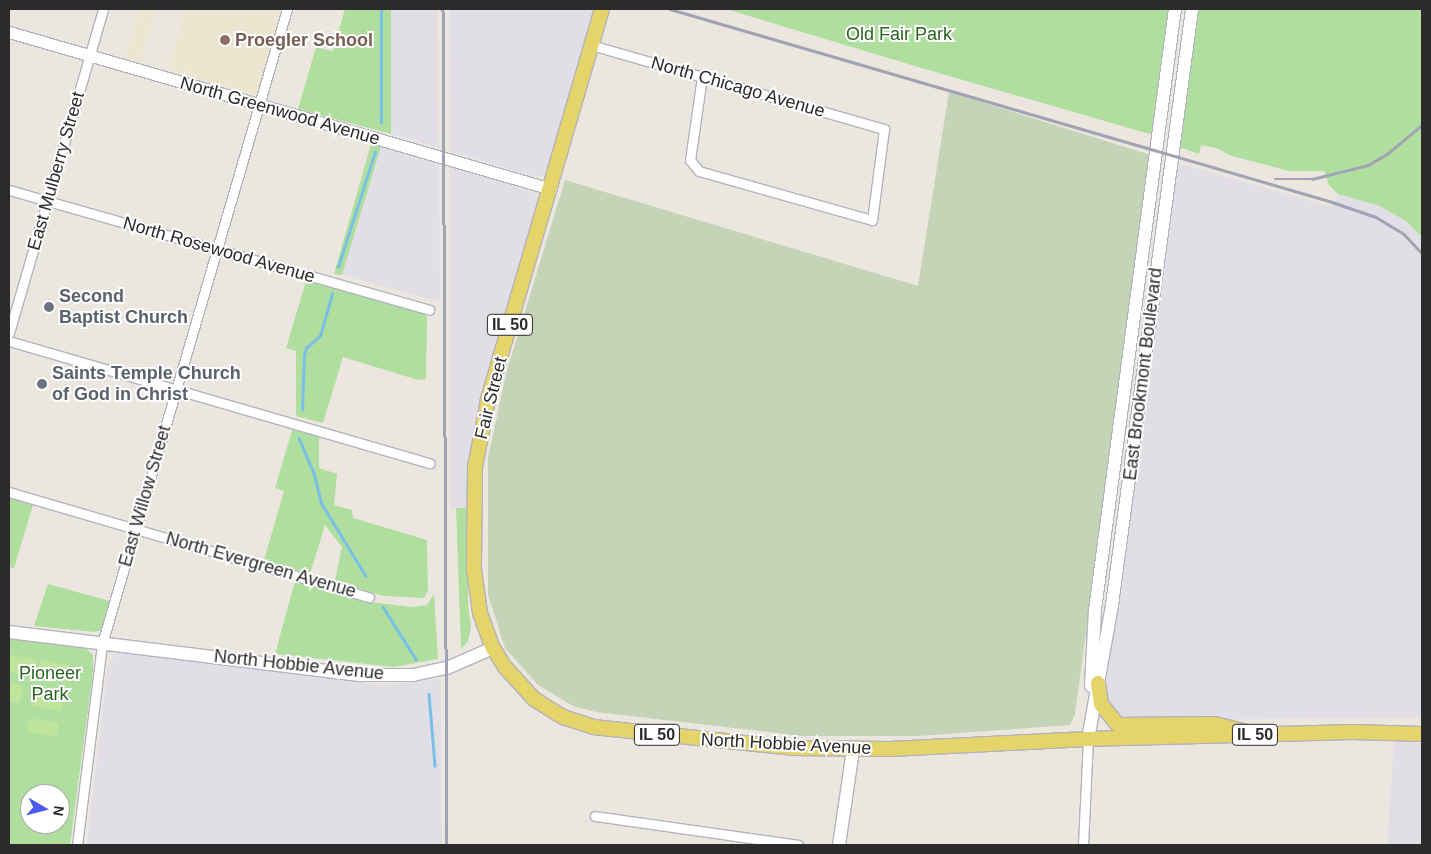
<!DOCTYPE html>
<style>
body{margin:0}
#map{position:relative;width:1431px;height:854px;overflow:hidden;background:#ece7de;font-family:Arial,sans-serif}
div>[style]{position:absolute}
.industrial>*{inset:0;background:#e1dee5}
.education>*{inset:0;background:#ece5cf}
.green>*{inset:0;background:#afde9f}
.cemetery>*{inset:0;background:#c3d4b7}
.pitch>*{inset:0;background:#bfe49c}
.stream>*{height:2.5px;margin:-1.25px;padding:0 1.25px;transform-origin:1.25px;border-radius:1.25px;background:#7abfe5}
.roads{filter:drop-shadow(1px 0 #b2b3bd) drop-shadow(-1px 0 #b2b3bd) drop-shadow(0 1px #b2b3bd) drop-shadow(0 -1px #b2b3bd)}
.minor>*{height:9px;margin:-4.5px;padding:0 4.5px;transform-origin:4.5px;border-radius:4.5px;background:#fff}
.tertiary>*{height:11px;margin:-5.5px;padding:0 5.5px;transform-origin:5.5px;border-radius:5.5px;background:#fff}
.secondary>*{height:12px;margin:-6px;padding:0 6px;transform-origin:6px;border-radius:6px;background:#fff}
.primary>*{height:14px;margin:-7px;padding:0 7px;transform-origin:7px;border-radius:7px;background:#e5d46a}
.rail>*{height:2.5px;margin:-1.25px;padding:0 1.25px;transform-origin:1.25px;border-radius:1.25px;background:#a1a2b4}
.dots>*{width:14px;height:14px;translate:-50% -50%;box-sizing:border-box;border:2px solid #fff;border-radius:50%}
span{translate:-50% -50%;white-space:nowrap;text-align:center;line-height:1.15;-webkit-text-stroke:4px #fff;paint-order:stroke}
.shield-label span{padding:1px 4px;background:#fff;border:1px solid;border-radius:4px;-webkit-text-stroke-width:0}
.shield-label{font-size:16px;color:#2b2b2b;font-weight:700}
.park-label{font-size:18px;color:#286320}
.education-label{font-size:18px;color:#785e54;font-weight:700}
.left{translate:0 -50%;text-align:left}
.street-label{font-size:18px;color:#2b2b2b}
.worship-label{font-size:18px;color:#5b616d;font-weight:700}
.frame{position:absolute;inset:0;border:10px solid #2b2b2b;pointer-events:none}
.north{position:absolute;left:20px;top:784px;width:50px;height:50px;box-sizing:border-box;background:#fff;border:1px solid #aaa;border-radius:50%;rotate:98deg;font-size:14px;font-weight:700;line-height:20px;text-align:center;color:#2b2b2b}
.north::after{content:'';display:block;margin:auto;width:18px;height:22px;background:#4c5beb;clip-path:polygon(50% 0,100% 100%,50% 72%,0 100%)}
</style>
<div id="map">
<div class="industrial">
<i style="clip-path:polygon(391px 9px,437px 9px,439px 148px,391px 134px)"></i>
<i style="clip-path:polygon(449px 9px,597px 9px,545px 176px,532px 176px,450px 151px)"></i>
<i style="clip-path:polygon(381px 147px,439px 164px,440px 302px,342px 275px)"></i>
<i style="clip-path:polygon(1177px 163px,1333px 207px,1338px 194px,1380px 206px,1406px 221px,1422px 237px,1422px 718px,1128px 720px,1119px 718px,1109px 707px,1105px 694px)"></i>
<i style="clip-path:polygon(450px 166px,536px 193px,539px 200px,475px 424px,470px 456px,468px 508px,450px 508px)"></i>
<i style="clip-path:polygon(122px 652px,382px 685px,441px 679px,442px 845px,87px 845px,108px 665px,115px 654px)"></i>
<i style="clip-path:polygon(1394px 742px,1422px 743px,1422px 845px,1387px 845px)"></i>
</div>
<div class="education">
<i style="clip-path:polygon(140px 9px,155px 9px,140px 62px,125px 58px)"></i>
<i style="clip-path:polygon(183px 9px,283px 9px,257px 95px,168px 70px,185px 10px)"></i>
</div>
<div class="green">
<i style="clip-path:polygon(345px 9px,391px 9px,391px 134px,298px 109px,316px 47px,333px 51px)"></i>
<i style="clip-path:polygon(726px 9px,1171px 9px,1153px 135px,918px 67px)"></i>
<i style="clip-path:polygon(1198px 9px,1422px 9px,1422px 237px,1406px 221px,1380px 206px,1338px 194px,1329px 185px,1324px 171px,1289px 171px,1232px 156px,1216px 148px,1201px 145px,1199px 154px,1179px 147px)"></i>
<i style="clip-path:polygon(371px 144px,381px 147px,342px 275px,334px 274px)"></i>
<i style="clip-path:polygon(307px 278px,424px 312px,427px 318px,426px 379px,418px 380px,343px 357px,323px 423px,296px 416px,296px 351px,286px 348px)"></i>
<i style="clip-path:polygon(293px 427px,319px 435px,319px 468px,337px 474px,334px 505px,352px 510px,353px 518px,427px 540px,428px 590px,424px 598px,383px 596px,335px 581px,342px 547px,325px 525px,310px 574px,264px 560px,284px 491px,275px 488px)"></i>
<i style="clip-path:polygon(9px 498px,33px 505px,14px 568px,9px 567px)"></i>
<i style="clip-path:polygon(456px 508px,468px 508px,468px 605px,471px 627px,468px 641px,461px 649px)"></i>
<i style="clip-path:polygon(295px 581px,370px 602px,411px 607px,427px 605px,434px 594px,438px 659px,394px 667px,275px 654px)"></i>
<i style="clip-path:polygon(48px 584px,110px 601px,101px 630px,95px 632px,34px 626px)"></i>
<i style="clip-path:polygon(evenodd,9px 638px,85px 647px,93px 655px,93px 672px,70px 845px,9px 845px,9px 638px,30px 794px,60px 794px,60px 824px,30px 824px,30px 794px)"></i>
</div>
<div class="cemetery">
<i style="clip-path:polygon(949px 92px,1151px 155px,1075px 714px,1070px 725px,919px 736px,802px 736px,596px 712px,573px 706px,538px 685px,505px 648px,488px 595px,488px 458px,506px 374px,565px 180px,918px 286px)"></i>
</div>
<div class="pitch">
<i style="clip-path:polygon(9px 655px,36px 659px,34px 676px,9px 672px)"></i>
<i style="clip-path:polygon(40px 660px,70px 665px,67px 682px,37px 677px)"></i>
<i style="clip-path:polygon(9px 683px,23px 686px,20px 703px,9px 701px)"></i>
<i style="clip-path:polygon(35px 692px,64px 698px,61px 711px,32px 706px)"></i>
<i style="clip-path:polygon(29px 718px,59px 723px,56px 737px,27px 732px)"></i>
</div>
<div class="stream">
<i style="left:381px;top:123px;width:114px;rotate:-90deg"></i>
<i style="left:338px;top:267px;width:121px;rotate:-72.2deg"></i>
<i style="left:302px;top:410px;width:55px;rotate:-87.9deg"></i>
<i style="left:304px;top:355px;width:7px;rotate:-74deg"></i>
<i style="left:306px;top:348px;width:18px;rotate:-41deg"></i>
<i style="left:320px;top:336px;width:44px;rotate:-74.1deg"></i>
<i style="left:299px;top:438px;width:38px;rotate:67deg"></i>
<i style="left:314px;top:473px;width:32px;rotate:76deg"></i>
<i style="left:322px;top:504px;width:84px;rotate:58.6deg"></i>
<i style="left:383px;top:607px;width:62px;rotate:57.6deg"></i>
<i style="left:429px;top:694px;width:72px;rotate:85.2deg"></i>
</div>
<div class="roads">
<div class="minor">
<i style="left:591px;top:45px;width:305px;rotate:16deg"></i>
<i style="left:884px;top:129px;width:92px;rotate:97.5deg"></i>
<i style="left:872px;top:220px;width:180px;rotate:-164.2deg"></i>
<i style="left:699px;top:171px;width:14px;rotate:-129deg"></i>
<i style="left:690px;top:160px;width:84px;rotate:-81.8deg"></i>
<i style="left:9px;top:190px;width:437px;rotate:15.9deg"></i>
<i style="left:9px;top:333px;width:337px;rotate:-73.8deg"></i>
<i style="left:9px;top:341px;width:438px;rotate:16.2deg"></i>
<i style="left:9px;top:492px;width:375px;rotate:16.3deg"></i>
<i style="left:595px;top:816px;width:205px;rotate:8.1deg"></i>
<i style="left:77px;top:845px;width:203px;rotate:-82.9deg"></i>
<i style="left:102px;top:644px;width:661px;rotate:-73.76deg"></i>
<i style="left:1083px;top:845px;width:106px;rotate:-87.3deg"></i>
</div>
<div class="tertiary">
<i style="left:9px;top:32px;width:564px;rotate:16.15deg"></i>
</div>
<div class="secondary">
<i style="left:9px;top:632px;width:355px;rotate:7deg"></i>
<i style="left:361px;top:675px;width:52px"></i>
<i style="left:413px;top:675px;width:35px;rotate:-12deg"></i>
<i style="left:447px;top:668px;width:50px;rotate:-23.5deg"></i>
<i style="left:1091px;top:686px;width:76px;rotate:-87deg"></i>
<i style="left:1095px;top:610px;width:606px;rotate:-82.42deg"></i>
<i style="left:1088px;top:739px;width:136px;rotate:-79.8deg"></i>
<i style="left:1112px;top:605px;width:601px;rotate:-82.35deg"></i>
<i style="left:839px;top:845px;width:96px;rotate:-81.6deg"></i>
</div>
<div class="primary">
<i style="left:602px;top:9px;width:407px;rotate:106.3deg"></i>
<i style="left:488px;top:400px;width:68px;rotate:101deg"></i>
<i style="left:475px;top:467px;width:102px;rotate:90.6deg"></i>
<i style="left:474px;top:569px;width:44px;rotate:82.2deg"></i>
<i style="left:480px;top:613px;width:37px;rotate:70deg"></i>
<i style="left:493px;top:648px;width:22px;rotate:58deg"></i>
<i style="left:505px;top:667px;width:43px;rotate:47.8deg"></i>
<i style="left:534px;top:699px;width:34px;rotate:32deg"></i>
<i style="left:563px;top:717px;width:32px;rotate:18deg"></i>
<i style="left:593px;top:727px;width:200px;rotate:6deg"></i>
<i style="left:792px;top:748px;width:98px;rotate:0.6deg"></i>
<i style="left:890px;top:749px;width:198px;rotate:-2.9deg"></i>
<i style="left:1088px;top:739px;width:266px;rotate:-1.5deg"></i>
<i style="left:1354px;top:732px;width:68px;rotate:1.7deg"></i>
<i style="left:1098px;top:683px;width:21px;rotate:82deg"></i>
<i style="left:1101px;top:704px;width:27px;rotate:51deg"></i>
<i style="left:1118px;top:725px;width:97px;rotate:-0.6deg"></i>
<i style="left:1215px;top:724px;width:30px;rotate:14deg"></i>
</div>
</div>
<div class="rail">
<i style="left:443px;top:9px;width:836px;rotate:89.73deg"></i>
<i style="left:670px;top:9px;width:686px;rotate:16.24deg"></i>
<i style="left:1329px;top:201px;width:50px;rotate:18.8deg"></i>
<i style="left:1376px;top:217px;width:33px;rotate:31deg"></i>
<i style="left:1404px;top:234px;width:26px;rotate:47deg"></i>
<i style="left:1275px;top:179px;width:37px"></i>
<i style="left:1312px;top:179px;width:58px;rotate:-14deg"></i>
<i style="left:1368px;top:165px;width:22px;rotate:-30deg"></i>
<i style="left:1387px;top:154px;width:45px;rotate:-39.6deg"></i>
</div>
<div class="dots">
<i style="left:225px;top:40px;background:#8d6e63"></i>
<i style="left:49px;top:307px;background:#6b7280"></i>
<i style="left:42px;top:384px;background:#6b7280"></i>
</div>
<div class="shield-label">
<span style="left:510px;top:325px">IL 50</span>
<span style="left:657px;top:735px">IL 50</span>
<span style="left:1255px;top:735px">IL 50</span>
</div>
<div class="park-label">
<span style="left:899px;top:34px">Old Fair Park</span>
<span style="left:50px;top:684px">Pioneer<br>Park</span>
</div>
<div class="education-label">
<span class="left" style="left:235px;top:40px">Proegler School</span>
</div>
<div class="street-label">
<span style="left:738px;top:87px;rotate:16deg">North Chicago Avenue</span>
<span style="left:280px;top:111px;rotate:16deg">North Greenwood Avenue</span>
<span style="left:56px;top:171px;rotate:-74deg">East Mulberry Street</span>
<span style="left:219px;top:250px;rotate:16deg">North Rosewood Avenue</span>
<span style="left:1143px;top:374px;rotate:-83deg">East Brookmont Boulevard</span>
<span style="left:491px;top:398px;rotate:-76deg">Fair Street</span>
<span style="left:145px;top:496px;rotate:-74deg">East Willow Street</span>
<span style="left:261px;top:565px;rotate:16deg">North Evergreen Avenue</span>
<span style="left:299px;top:665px;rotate:6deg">North Hobbie Avenue</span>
<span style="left:786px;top:744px;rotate:3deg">North Hobbie Avenue</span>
</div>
<div class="worship-label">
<span class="left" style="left:59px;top:307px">Second<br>Baptist Church</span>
<span class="left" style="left:52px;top:384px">Saints Temple Church<br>of God in Christ</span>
</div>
<div class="frame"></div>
<div class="north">N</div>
</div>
